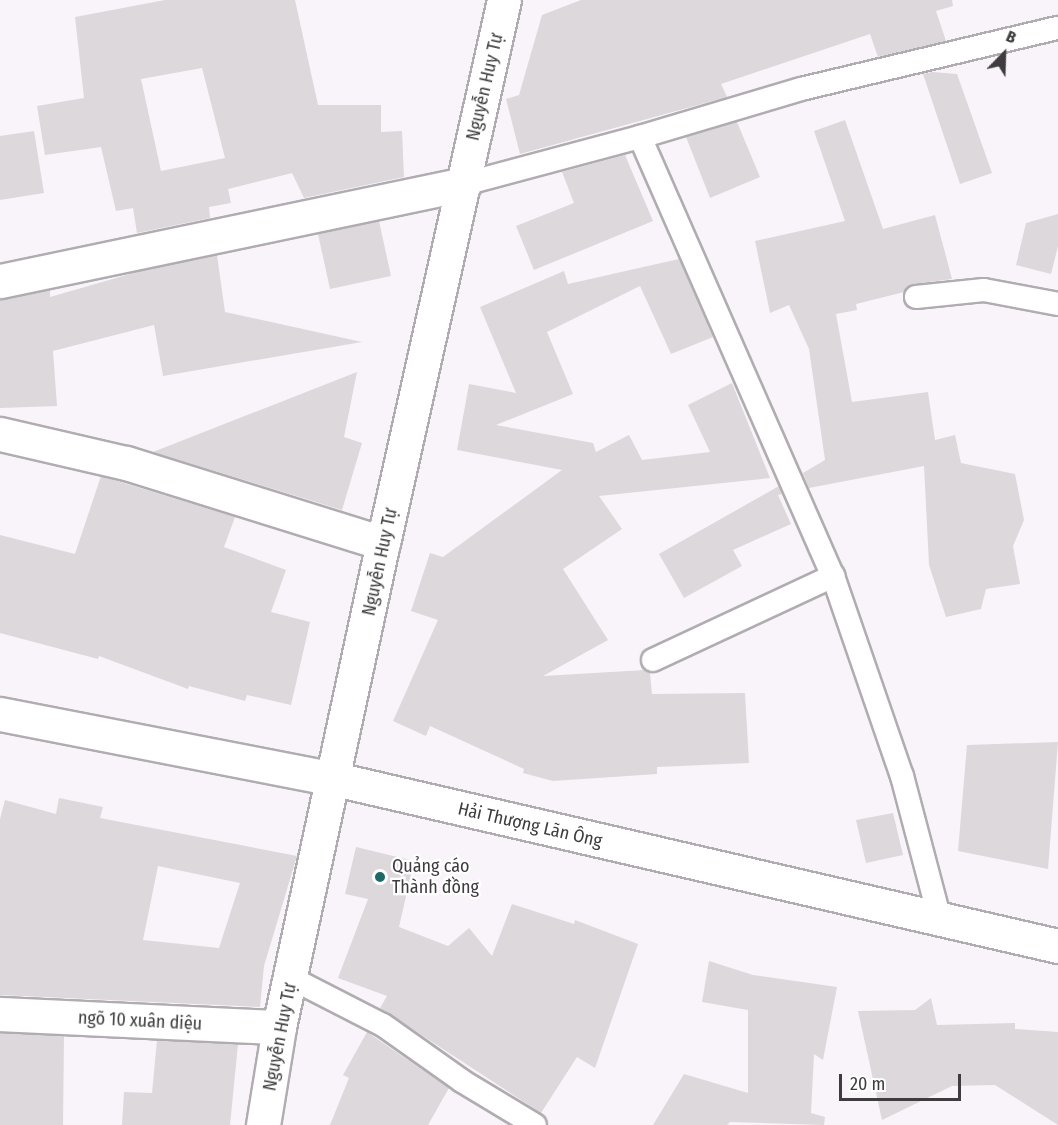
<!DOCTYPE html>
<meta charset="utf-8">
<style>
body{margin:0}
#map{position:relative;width:1058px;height:1125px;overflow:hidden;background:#f9f4f9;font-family:"Fira Sans Condensed",sans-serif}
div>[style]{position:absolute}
.building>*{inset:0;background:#dcd8dc}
.roads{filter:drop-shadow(2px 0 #b1acb1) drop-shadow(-2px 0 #b1acb1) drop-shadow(0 2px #b1acb1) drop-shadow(0 -2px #b1acb1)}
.service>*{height:22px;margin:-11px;padding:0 11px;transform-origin:11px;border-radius:11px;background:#fff}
.minor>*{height:33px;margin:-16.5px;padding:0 16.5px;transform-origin:16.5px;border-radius:16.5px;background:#fff}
.tertiary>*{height:33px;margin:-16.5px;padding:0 16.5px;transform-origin:16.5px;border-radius:16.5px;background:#fff}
.dots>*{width:16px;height:16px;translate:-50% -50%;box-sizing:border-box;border:3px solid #fff;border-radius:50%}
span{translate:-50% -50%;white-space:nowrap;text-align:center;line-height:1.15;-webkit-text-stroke:4.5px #fff;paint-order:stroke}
.street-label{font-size:18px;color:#3e3c3e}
.poi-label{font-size:18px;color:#3e3c3e}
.left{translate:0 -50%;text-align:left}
.north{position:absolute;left:974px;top:24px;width:60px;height:60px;-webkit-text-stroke:4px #fff;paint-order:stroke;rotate:23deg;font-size:16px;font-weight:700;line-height:24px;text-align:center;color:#3e3c3e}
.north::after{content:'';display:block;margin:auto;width:21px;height:27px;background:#3e3c3e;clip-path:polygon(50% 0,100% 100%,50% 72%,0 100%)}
.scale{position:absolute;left:839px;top:1074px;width:122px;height:27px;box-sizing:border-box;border:3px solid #3e3c3e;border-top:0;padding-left:8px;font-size:18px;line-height:21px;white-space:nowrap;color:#3e3c3e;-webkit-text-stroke:4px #fff;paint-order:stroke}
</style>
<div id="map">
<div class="building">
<i style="clip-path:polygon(evenodd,165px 0,295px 0,318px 105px,381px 105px,381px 132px,402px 131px,404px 177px,304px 198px,292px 173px,228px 189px,231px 203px,209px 207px,210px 218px,137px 233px,133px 208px,116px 211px,101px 147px,45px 155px,37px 106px,84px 98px,75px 17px,165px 0,202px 68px,225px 158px,161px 171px,141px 79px,202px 68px)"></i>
<i style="clip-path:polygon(581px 0,952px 0,953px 6px,936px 11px,946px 41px,878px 57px,870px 34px,721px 84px,727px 97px,520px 154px,506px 99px,519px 95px,542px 15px)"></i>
<i style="clip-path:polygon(932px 72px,957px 74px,992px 173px,960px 184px,923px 74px)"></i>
<i style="clip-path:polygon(845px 120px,883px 229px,935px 215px,952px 279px,914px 284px,904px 292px,856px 304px,857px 310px,836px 314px,852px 402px,928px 392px,935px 440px,955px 435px,961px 463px,1015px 474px,1024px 520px,1013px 546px,1020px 584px,986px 589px,981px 609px,946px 617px,929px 565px,924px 466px,809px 488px,803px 473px,825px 460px,809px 349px,789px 305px,770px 313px,755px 241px,845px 221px,814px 131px)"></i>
<i style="clip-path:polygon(737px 122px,760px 177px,710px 198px,686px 137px)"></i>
<i style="clip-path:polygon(34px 131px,44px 193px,0 200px,0 136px)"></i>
<i style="clip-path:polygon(625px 155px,653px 221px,534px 270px,516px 226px,574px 203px,562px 172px)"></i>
<i style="clip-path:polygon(1058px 214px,1058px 246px,1051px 274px,1016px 265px,1026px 223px)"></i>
<i style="clip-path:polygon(379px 221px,391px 276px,330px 289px,318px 234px)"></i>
<i style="clip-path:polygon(217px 255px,225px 312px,362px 342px,163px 376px,154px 325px,53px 351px,57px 406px,0 408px,0 299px,50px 290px,50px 297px,144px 270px)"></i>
<i style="clip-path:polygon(679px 259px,713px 337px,671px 354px,640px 286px,547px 332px,573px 394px,496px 425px,593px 443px,596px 452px,629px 435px,642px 460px,710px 452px,688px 405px,732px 383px,770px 478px,599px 496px,622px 529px,563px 569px,608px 640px,543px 676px,645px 670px,650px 673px,652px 694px,745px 693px,749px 763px,657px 767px,657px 774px,553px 781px,523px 773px,524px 769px,430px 726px,426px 736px,393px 721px,438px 620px,411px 611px,430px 553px,443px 557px,562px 470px,457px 450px,469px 384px,516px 393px,480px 307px,564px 271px,568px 284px)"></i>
<i style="clip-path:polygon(357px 372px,344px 437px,362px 443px,342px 510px,153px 452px)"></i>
<i style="clip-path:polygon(101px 476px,235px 517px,224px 547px,286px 570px,271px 612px,310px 622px,291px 705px,247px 695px,245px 701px,189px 686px,188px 689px,99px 656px,98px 659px,0 633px,0 535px,75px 554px)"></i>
<i style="clip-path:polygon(779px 486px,782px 494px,778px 495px,791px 524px,733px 550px,742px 566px,684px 598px,659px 554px)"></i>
<i style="clip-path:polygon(1058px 742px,1048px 869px,958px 851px,967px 745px)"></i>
<i style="clip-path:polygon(evenodd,59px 798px,103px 807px,100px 818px,297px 856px,264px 966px,260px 1007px,0 995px,0 819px,5px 800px,56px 814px,59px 798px,158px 866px,240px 883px,219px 948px,143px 940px,158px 866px)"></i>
<i style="clip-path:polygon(893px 813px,903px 855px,866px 863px,856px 820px)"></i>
<i style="clip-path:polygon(356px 847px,414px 861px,399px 927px,448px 946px,469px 928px,492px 956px,512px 904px,574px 924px,575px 920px,638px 944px,595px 1068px,577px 1057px,541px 1113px,380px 1008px,387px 996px,338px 978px,368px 899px,345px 894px)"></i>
<i style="clip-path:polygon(709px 961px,753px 975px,837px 987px,823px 1060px,814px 1054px,811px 1113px,825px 1117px,824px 1125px,730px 1122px,727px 1125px,653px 1125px,684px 1074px,748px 1093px,748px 1010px,702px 1002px)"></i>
<i style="clip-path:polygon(931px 998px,937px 1025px,1015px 1023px,1015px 1029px,1058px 1032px,1058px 1125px,995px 1085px,952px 1086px,882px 1120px,858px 1011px,915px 1010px)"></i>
<i style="clip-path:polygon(367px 1032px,449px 1088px,428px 1125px,330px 1125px,349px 1078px,343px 1075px)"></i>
<i style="clip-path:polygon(0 1033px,64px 1036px,63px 1125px,0 1125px)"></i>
<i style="clip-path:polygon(157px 1040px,238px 1044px,230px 1125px,122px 1125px,124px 1092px,152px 1093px)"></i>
</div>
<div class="roads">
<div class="service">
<i style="left:640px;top:137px;width:480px;rotate:66.3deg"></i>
<i style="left:833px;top:576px;width:212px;rotate:71deg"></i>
<i style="left:902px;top:776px;width:149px;rotate:75.2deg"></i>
<i style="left:464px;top:184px;width:182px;rotate:-15deg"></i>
<i style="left:640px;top:137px;width:168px;rotate:-16.6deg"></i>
<i style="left:801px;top:89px;width:264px;rotate:-13.4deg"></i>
<i style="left:916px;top:297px;width:68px;rotate:-5.9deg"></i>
<i style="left:984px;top:290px;width:75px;rotate:10.7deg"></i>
<i style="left:653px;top:660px;width:199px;rotate:-25deg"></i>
<i style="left:291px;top:978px;width:103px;rotate:27.1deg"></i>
<i style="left:383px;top:1025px;width:97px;rotate:35.3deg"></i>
<i style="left:462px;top:1081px;width:85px;rotate:31.1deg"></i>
</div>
<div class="minor">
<i style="left:0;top:281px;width:474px;rotate:-11.8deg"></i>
<i style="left:0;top:434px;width:129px;rotate:13deg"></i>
<i style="left:126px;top:463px;width:269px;rotate:17.3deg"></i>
<i style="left:0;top:1014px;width:279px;rotate:2.7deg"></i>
<i style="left:263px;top:1125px;width:99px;rotate:-80.7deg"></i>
<i style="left:279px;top:1027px;width:495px;rotate:-77.9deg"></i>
<i style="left:383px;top:543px;width:556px;rotate:-77.44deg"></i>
</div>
<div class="tertiary">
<i style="left:0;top:714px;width:341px;rotate:11deg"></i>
<i style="left:335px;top:779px;width:742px;rotate:13.01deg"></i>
</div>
</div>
<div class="dots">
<i style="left:380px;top:877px;background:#1c6967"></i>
</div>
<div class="street-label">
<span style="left:485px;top:87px;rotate:-77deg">Nguyễn Huy Tự</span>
<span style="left:380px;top:562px;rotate:-78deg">Nguyễn Huy Tự</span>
<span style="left:530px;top:825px;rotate:13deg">Hải Thượng Lãn Ông</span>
<span style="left:140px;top:1021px;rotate:3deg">ngõ 10 xuân diệu</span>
<span style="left:280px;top:1037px;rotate:-79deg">Nguyễn Huy Tự</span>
</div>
<div class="poi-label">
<span class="left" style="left:392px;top:877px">Quảng cáo<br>Thành đồng</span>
</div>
<div class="north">B</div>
<div class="scale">20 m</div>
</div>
